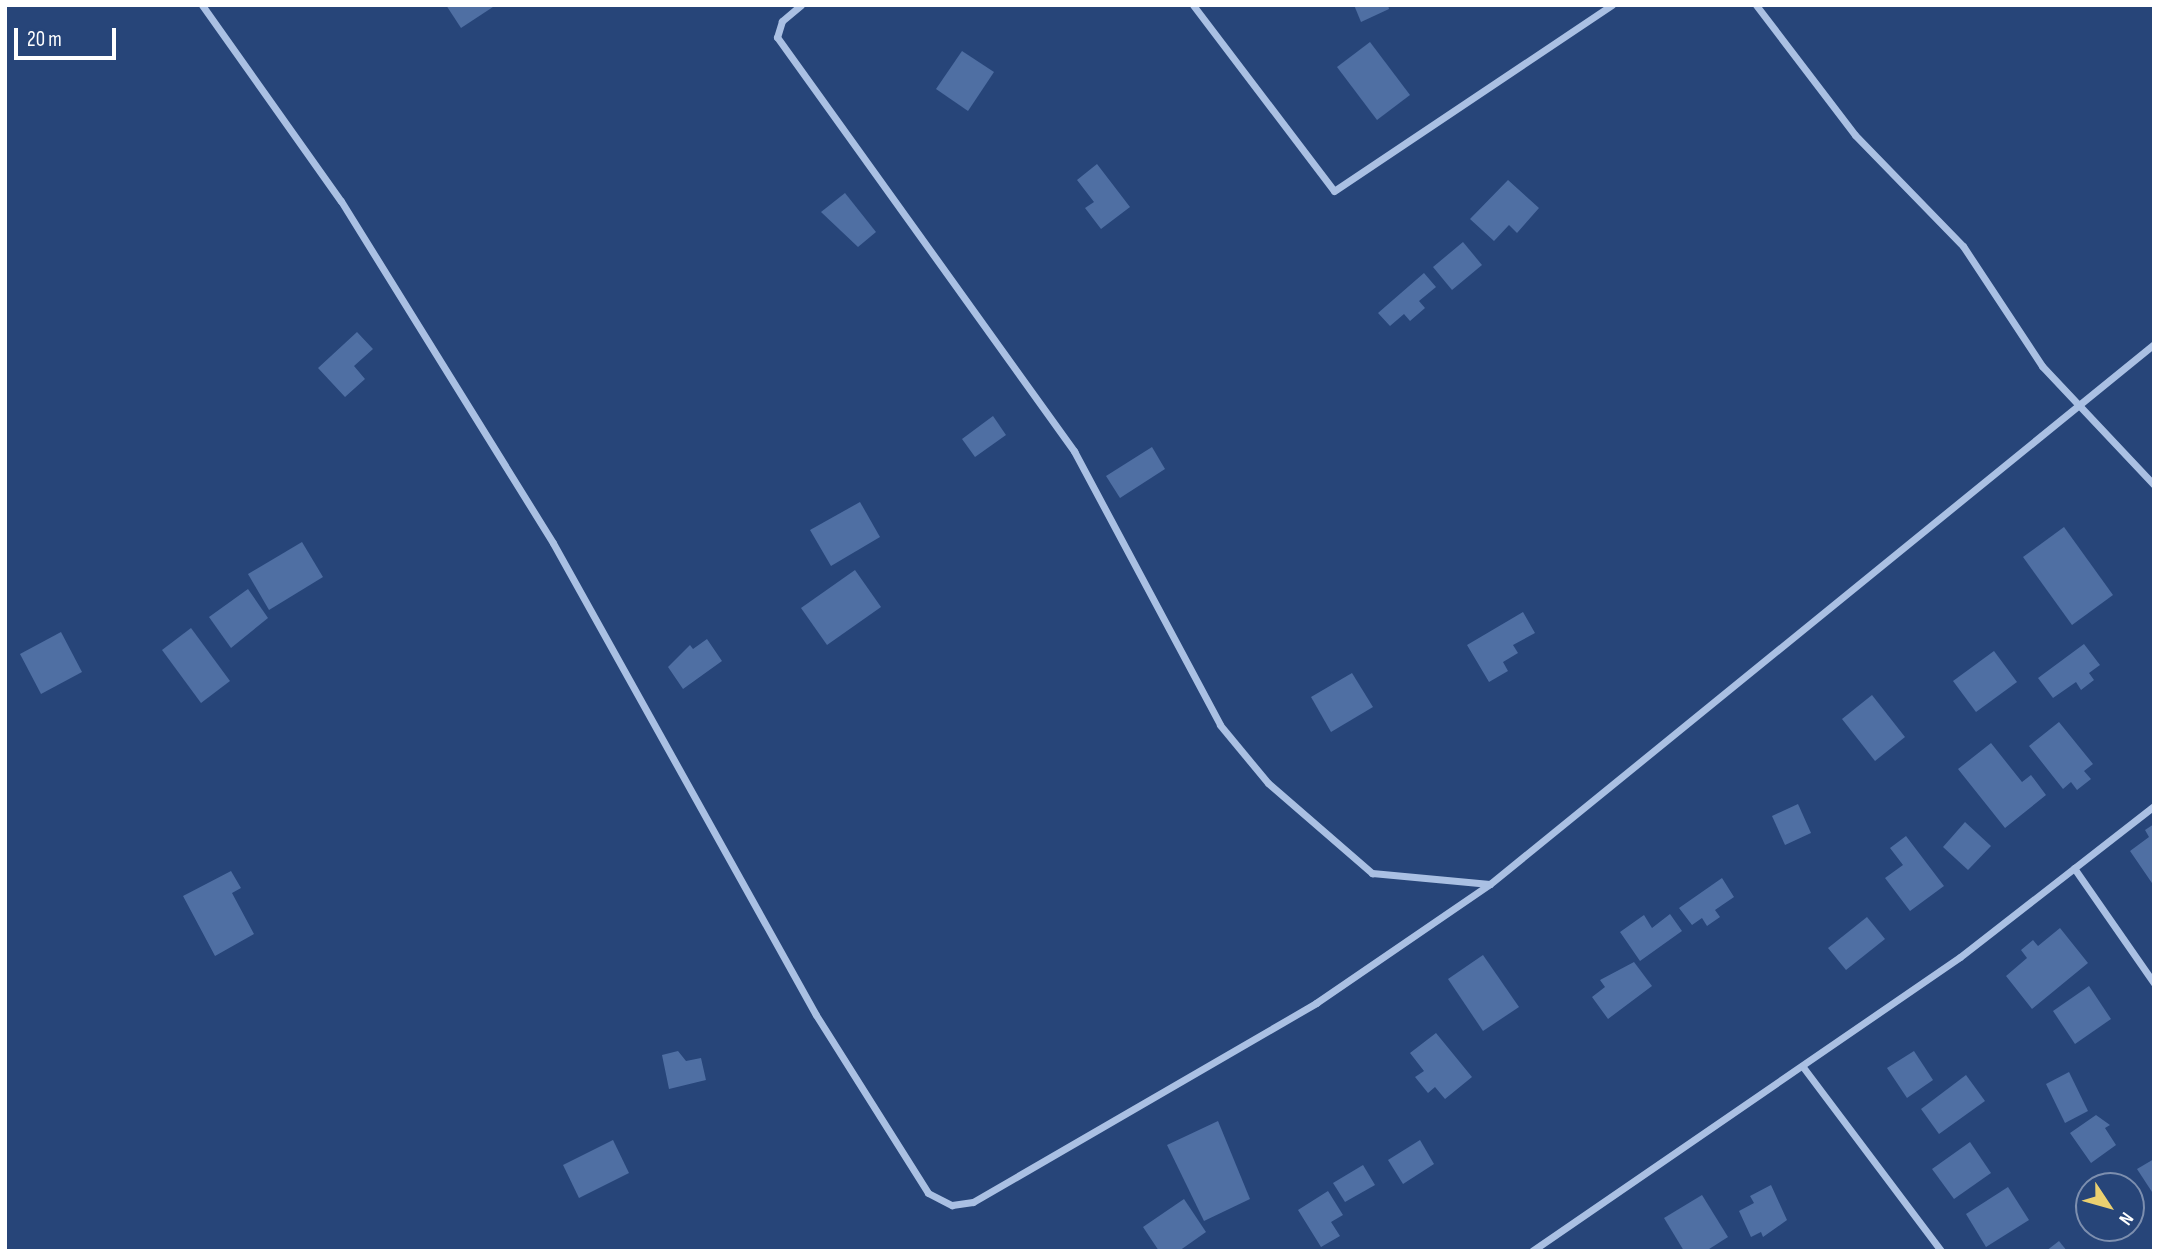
<!DOCTYPE html>
<style>
body{margin:0}
#map{position:relative;width:2159px;height:1256px;overflow:hidden;background:#274579;font-family:"Sofia Sans Condensed",sans-serif}
div>[style]{position:absolute}
.building>*{inset:0;background:#4f6fa3}
.minor>*{height:7px;margin:-3.5px;padding:0 3.5px;transform-origin:3.5px;border-radius:3.5px;background:#aac0e3}
span{translate:-50% -50%;white-space:nowrap;text-align:center;line-height:1.15;-webkit-text-stroke:5px #274579;paint-order:stroke}
.frame{position:absolute;inset:0;border:7px solid #fff;pointer-events:none}
.north{position:absolute;left:2075px;top:1172px;width:70px;height:70px;box-sizing:border-box;background:#274579;border:2px solid #7d8faf;border-radius:50%;rotate:126deg;font-size:19px;font-weight:700;line-height:28px;text-align:center;color:#fff}
.north::after{content:'';display:block;margin:auto;width:24px;height:32px;background:#ebd070;clip-path:polygon(50% 0,100% 100%,50% 72%,0 100%)}
.scale{position:absolute;left:14px;top:28px;width:102px;height:32px;box-sizing:border-box;border:4px solid #fff;border-top:0;padding-left:9px;font-size:21px;line-height:24px;white-space:nowrap;color:#fff;-webkit-text-stroke:5px #274579;paint-order:stroke}
</style>
<div id="map">
<div class="building">
<i style="clip-path:polygon(446px 5px,496px 5px,461px 28px)"></i>
<i style="clip-path:polygon(1354px 5px,1388px 5px,1389px 9px,1361px 22px)"></i>
<i style="clip-path:polygon(1370px 42px,1410px 95px,1377px 120px,1337px 67px)"></i>
<i style="clip-path:polygon(962px 51px,994px 72px,968px 111px,936px 89px)"></i>
<i style="clip-path:polygon(1097px 164px,1130px 207px,1101px 229px,1085px 208px,1094px 202px,1077px 180px)"></i>
<i style="clip-path:polygon(1508px 180px,1539px 208px,1517px 233px,1509px 225px,1494px 241px,1470px 219px)"></i>
<i style="clip-path:polygon(845px 193px,876px 232px,858px 247px,821px 212px)"></i>
<i style="clip-path:polygon(1463px 242px,1482px 265px,1452px 290px,1433px 267px)"></i>
<i style="clip-path:polygon(1424px 273px,1436px 287px,1419px 301px,1425px 308px,1410px 321px,1404px 314px,1390px 326px,1378px 313px)"></i>
<i style="clip-path:polygon(357px 332px,373px 349px,354px 366px,365px 379px,345px 397px,318px 368px)"></i>
<i style="clip-path:polygon(993px 416px,1006px 435px,975px 457px,962px 439px)"></i>
<i style="clip-path:polygon(1152px 447px,1165px 469px,1120px 498px,1106px 476px)"></i>
<i style="clip-path:polygon(860px 502px,880px 537px,831px 566px,810px 530px)"></i>
<i style="clip-path:polygon(2064px 527px,2113px 595px,2072px 625px,2023px 557px)"></i>
<i style="clip-path:polygon(302px 542px,323px 577px,269px 610px,248px 574px)"></i>
<i style="clip-path:polygon(855px 570px,881px 607px,827px 645px,801px 608px)"></i>
<i style="clip-path:polygon(248px 589px,268px 618px,231px 648px,209px 617px)"></i>
<i style="clip-path:polygon(1523px 612px,1535px 633px,1513px 645px,1518px 653px,1503px 662px,1508px 671px,1489px 682px,1467px 645px)"></i>
<i style="clip-path:polygon(191px 628px,230px 681px,201px 703px,162px 650px)"></i>
<i style="clip-path:polygon(61px 632px,82px 672px,41px 694px,20px 654px)"></i>
<i style="clip-path:polygon(707px 639px,722px 661px,683px 689px,668px 667px,690px 645px,693px 649px)"></i>
<i style="clip-path:polygon(2084px 644px,2100px 665px,2089px 673px,2094px 680px,2081px 690px,2076px 682px,2053px 698px,2038px 678px)"></i>
<i style="clip-path:polygon(1994px 651px,2017px 682px,1976px 712px,1953px 681px)"></i>
<i style="clip-path:polygon(1352px 673px,1373px 707px,1331px 732px,1311px 697px)"></i>
<i style="clip-path:polygon(1872px 695px,1905px 737px,1875px 761px,1842px 719px)"></i>
<i style="clip-path:polygon(2059px 722px,2093px 764px,2084px 771px,2091px 779px,2077px 790px,2071px 782px,2063px 789px,2029px 746px)"></i>
<i style="clip-path:polygon(1991px 743px,2022px 782px,2031px 775px,2046px 795px,2005px 828px,1958px 769px)"></i>
<i style="clip-path:polygon(1798px 804px,1811px 833px,1785px 845px,1772px 816px)"></i>
<i style="clip-path:polygon(1965px 822px,1991px 846px,1968px 870px,1943px 847px)"></i>
<i style="clip-path:polygon(2154px 824px,2154px 886px,2130px 851px,2149px 837px,2145px 830px)"></i>
<i style="clip-path:polygon(1906px 836px,1944px 886px,1910px 911px,1885px 878px,1903px 865px,1890px 848px)"></i>
<i style="clip-path:polygon(231px 871px,241px 888px,232px 893px,254px 934px,215px 956px,183px 896px)"></i>
<i style="clip-path:polygon(1722px 878px,1734px 897px,1715px 910px,1720px 917px,1707px 926px,1702px 918px,1692px 925px,1679px 908px)"></i>
<i style="clip-path:polygon(1670px 914px,1682px 931px,1640px 961px,1620px 932px,1644px 915px,1652px 928px)"></i>
<i style="clip-path:polygon(1867px 917px,1885px 939px,1846px 970px,1828px 948px)"></i>
<i style="clip-path:polygon(2060px 928px,2088px 963px,2032px 1009px,2006px 976px,2027px 958px,2021px 950px,2033px 940px,2038px 946px)"></i>
<i style="clip-path:polygon(1483px 955px,1519px 1007px,1483px 1031px,1448px 979px)"></i>
<i style="clip-path:polygon(1634px 962px,1652px 986px,1608px 1019px,1592px 997px,1605px 987px,1600px 980px)"></i>
<i style="clip-path:polygon(2089px 986px,2111px 1019px,2075px 1044px,2053px 1011px)"></i>
<i style="clip-path:polygon(1436px 1033px,1472px 1077px,1445px 1099px,1435px 1087px,1428px 1093px,1415px 1077px,1424px 1071px,1410px 1053px)"></i>
<i style="clip-path:polygon(678px 1051px,686px 1061px,701px 1058px,706px 1080px,669px 1089px,662px 1055px)"></i>
<i style="clip-path:polygon(1914px 1051px,1933px 1080px,1907px 1098px,1887px 1068px)"></i>
<i style="clip-path:polygon(2069px 1072px,2088px 1111px,2065px 1123px,2046px 1084px)"></i>
<i style="clip-path:polygon(1966px 1075px,1985px 1101px,1939px 1134px,1921px 1109px)"></i>
<i style="clip-path:polygon(2096px 1115px,2110px 1125px,2105px 1128px,2116px 1145px,2091px 1163px,2070px 1133px)"></i>
<i style="clip-path:polygon(1218px 1121px,1250px 1199px,1204px 1221px,1167px 1145px)"></i>
<i style="clip-path:polygon(613px 1140px,629px 1173px,579px 1198px,563px 1165px)"></i>
<i style="clip-path:polygon(1420px 1140px,1434px 1164px,1403px 1184px,1388px 1160px)"></i>
<i style="clip-path:polygon(1970px 1142px,1991px 1173px,1954px 1199px,1932px 1169px)"></i>
<i style="clip-path:polygon(2154px 1159px,2154px 1195px,2137px 1169px)"></i>
<i style="clip-path:polygon(1363px 1165px,1375px 1185px,1345px 1202px,1333px 1183px)"></i>
<i style="clip-path:polygon(1771px 1185px,1787px 1220px,1763px 1237px,1761px 1232px,1751px 1237px,1739px 1211px,1754px 1203px,1750px 1196px)"></i>
<i style="clip-path:polygon(2008px 1187px,2029px 1220px,1986px 1247px,1966px 1214px)"></i>
<i style="clip-path:polygon(1328px 1191px,1343px 1215px,1331px 1222px,1340px 1236px,1321px 1247px,1298px 1210px)"></i>
<i style="clip-path:polygon(1702px 1195px,1728px 1237px,1706px 1251px,1684px 1251px,1664px 1218px)"></i>
<i style="clip-path:polygon(1184px 1199px,1206px 1232px,1179px 1251px,1159px 1251px,1143px 1227px)"></i>
<i style="clip-path:polygon(2059px 1241px,2067px 1251px,2046px 1251px)"></i>
</div>
<div class="minor">
<i style="left:202px;top:5px;width:240px;rotate:54.7deg"></i>
<i style="left:341px;top:201px;width:402px;rotate:58.2deg"></i>
<i style="left:553px;top:543px;width:540px;rotate:60.87deg"></i>
<i style="left:816px;top:1015px;width:210px;rotate:57.8deg"></i>
<i style="left:928px;top:1193px;width:27px;rotate:27deg"></i>
<i style="left:952px;top:1205px;width:21px;rotate:-8deg"></i>
<i style="left:973px;top:1202px;width:397px;rotate:-30.1deg"></i>
<i style="left:1316px;top:1003px;width:211px;rotate:-34.4deg"></i>
<i style="left:1490px;top:884px;width:856px;rotate:-39.12deg"></i>
<i style="left:801px;top:5px;width:25px;rotate:140deg"></i>
<i style="left:782px;top:21px;width:17px;rotate:107deg"></i>
<i style="left:777px;top:37px;width:510px;rotate:54.34deg"></i>
<i style="left:1074px;top:451px;width:310px;rotate:61.9deg"></i>
<i style="left:1220px;top:725px;width:75px;rotate:50.4deg"></i>
<i style="left:1268px;top:783px;width:138px;rotate:40.9deg"></i>
<i style="left:1372px;top:873px;width:118px;rotate:5.4deg"></i>
<i style="left:1193px;top:5px;width:233px;rotate:52.8deg"></i>
<i style="left:1334px;top:191px;width:334px;rotate:-33.8deg"></i>
<i style="left:1756px;top:5px;width:163px;rotate:52.7deg"></i>
<i style="left:1855px;top:135px;width:155px;rotate:45.8deg"></i>
<i style="left:1963px;top:246px;width:144px;rotate:56.6deg"></i>
<i style="left:2042px;top:366px;width:163px;rotate:46.7deg"></i>
<i style="left:2074px;top:868px;width:140px;rotate:55.2deg"></i>
<i style="left:1803px;top:1067px;width:230px;rotate:53.1deg"></i>
<i style="left:1532px;top:1251px;width:519px;rotate:-34.49deg"></i>
<i style="left:1960px;top:957px;width:246px;rotate:-37.9deg"></i>
</div>
<div class="frame"></div>
<div class="north">N</div>
<div class="scale">20 m</div>
</div>
